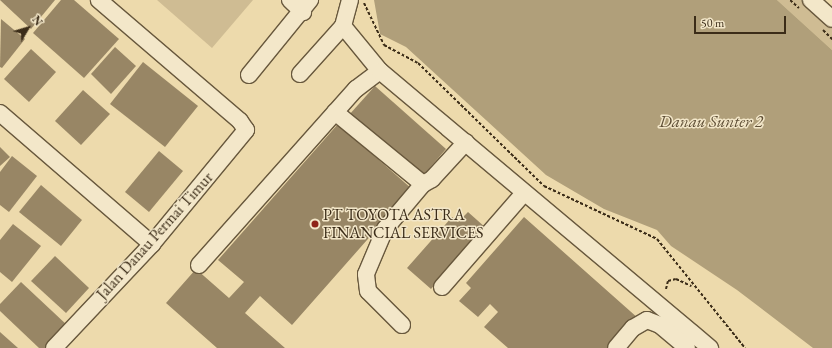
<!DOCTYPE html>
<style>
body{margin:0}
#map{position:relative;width:832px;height:348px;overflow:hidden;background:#eddaac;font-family:"EB Garamond",serif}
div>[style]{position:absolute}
.green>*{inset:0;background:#cfbc93}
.water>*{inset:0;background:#b09f7a}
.building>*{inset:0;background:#988665}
.path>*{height:2px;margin-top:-1px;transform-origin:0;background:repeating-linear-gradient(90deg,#3b2c18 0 3px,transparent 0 5px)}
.roads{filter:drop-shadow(1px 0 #68583d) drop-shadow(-1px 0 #68583d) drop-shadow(0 1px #68583d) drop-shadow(0 -1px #68583d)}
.minor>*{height:16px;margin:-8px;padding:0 8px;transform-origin:8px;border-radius:8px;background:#f3e7c9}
.dots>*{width:11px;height:11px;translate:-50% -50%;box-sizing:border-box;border:2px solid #f3e7c9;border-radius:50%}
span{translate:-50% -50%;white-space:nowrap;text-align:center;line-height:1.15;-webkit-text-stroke:3px #f3e7c9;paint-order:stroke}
.poi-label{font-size:16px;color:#3b2c18}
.left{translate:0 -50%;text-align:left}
.street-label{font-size:16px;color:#3b2c18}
.water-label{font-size:17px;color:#5e4e35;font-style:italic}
.north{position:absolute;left:8px;top:8px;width:40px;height:40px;-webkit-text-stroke:3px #f3e7c9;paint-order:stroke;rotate:52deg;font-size:11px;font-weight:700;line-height:16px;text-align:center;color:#3b2c18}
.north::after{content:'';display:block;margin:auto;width:14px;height:18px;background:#3b2c18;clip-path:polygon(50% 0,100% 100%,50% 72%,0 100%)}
.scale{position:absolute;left:694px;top:16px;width:92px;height:18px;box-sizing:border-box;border:2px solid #3b2c18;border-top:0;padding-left:5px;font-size:12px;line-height:14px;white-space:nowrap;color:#3b2c18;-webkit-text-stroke:3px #f3e7c9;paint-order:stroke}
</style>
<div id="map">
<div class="green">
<i style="clip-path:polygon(157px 0,253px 0,212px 48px)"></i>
<i style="clip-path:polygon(777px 0,811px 0,832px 19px,832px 50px)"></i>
</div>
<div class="water">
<i style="clip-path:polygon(374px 0,777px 0,832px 50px,832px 348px,813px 348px,737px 290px,671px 246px,657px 230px,604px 209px,546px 175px,406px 47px,380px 34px)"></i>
</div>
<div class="building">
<i style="clip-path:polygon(0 0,55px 0,31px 29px)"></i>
<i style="clip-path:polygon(61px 0,74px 0,119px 39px,84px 78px,33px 33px)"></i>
<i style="clip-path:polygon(1px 19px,25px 39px,2px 68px,0 67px)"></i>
<i style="clip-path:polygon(115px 47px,136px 66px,111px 94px,91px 74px)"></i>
<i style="clip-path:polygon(31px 49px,56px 72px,29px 102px,4px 79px)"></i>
<i style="clip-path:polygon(143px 62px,198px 106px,165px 147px,110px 104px)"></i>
<i style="clip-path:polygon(375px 86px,446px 149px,421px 178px,349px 115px)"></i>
<i style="clip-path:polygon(83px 90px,110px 114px,81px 145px,55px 121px)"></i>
<i style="clip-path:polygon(338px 124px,412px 189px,292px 325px,260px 296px,245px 313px,285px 348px,217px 348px,166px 303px,196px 269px,229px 298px,244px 282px,218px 260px)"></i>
<i style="clip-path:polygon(0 147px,10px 157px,0 166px)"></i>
<i style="clip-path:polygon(159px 151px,183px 171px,149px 212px,125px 192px)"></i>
<i style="clip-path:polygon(12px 156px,37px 176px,9px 212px,0 205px,0 172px)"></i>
<i style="clip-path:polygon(41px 185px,82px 220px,61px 246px,19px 212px)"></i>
<i style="clip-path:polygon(468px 212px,486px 228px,431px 289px,407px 268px,452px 217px,458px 222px)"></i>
<i style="clip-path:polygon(524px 217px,639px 319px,613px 348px,508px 348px,484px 327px,498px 312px,490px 304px,478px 317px,459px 301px,471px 288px,466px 283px)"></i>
<i style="clip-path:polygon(13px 224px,41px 246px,12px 282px,0 272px,0 240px)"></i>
<i style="clip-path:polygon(55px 256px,89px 288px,66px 313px,31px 281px)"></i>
<i style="clip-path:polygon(21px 282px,68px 326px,47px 348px,39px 348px,0 311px,0 304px)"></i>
<i style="clip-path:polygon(0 332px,18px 348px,0 348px)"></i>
</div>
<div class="path">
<i style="left:790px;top:0;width:12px;rotate:42deg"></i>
<i style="left:364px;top:3px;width:47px;rotate:64.5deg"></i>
<i style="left:384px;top:45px;width:38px;rotate:28deg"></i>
<i style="left:418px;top:63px;width:176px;rotate:44.3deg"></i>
<i style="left:544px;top:186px;width:125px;rotate:25.1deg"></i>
<i style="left:657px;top:239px;width:140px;rotate:51.1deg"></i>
<i style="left:823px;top:30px;width:13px;rotate:45deg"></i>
<i style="left:666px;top:289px;width:8px;rotate:-76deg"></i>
<i style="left:668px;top:281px;width:8px;rotate:-14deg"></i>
<i style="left:676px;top:279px;width:17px;rotate:25deg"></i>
</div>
<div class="roads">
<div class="minor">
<i style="left:290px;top:0;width:18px;rotate:43deg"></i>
<i style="left:811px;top:0;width:28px;rotate:42deg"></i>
<i style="left:343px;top:26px;width:58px;rotate:50.6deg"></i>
<i style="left:300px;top:74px;width:64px;rotate:-48.1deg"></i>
<i style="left:343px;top:26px;width:27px;rotate:-75deg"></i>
<i style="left:249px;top:75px;width:97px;rotate:-50.9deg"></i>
<i style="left:335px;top:112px;width:114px;rotate:39.3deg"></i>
<i style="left:423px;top:184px;width:10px;rotate:-29deg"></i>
<i style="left:432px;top:179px;width:50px;rotate:-47.4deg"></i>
<i style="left:0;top:113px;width:201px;rotate:40.8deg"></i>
<i style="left:199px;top:265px;width:236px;rotate:-48.3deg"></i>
<i style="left:356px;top:89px;width:30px;rotate:-37deg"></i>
<i style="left:380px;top:71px;width:431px;rotate:40deg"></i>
<i style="left:442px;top:287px;width:125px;rotate:-48.9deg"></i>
<i style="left:402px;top:325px;width:48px;rotate:-135deg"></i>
<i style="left:368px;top:291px;width:17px;rotate:-97deg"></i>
<i style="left:366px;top:274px;width:49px;rotate:-67.1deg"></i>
<i style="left:385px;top:229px;width:59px;rotate:-49.8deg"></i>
<i style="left:54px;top:348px;width:143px;rotate:-46.7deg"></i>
<i style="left:152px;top:244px;width:148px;rotate:-50.5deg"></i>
<i style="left:246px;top:130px;width:11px;rotate:-124deg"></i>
<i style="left:240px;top:121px;width:186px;rotate:-139.4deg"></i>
<i style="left:616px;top:348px;width:26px;rotate:-50deg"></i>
<i style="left:633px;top:328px;width:16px;rotate:-30deg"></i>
<i style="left:647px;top:320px;width:14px;rotate:21deg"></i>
<i style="left:660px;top:325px;width:35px;rotate:40deg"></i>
</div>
</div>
<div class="dots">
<i style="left:315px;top:224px;background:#8f2418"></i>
</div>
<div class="poi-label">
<span class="left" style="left:323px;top:224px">PT TOYOTA ASTRA<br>FINANCIAL SERVICES</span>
</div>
<div class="street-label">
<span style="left:155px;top:236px;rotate:-48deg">Jalan Danau Permai Timur</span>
</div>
<div class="water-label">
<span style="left:711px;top:122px">Danau Sunter 2</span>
</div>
<div class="north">N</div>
<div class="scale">50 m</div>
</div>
